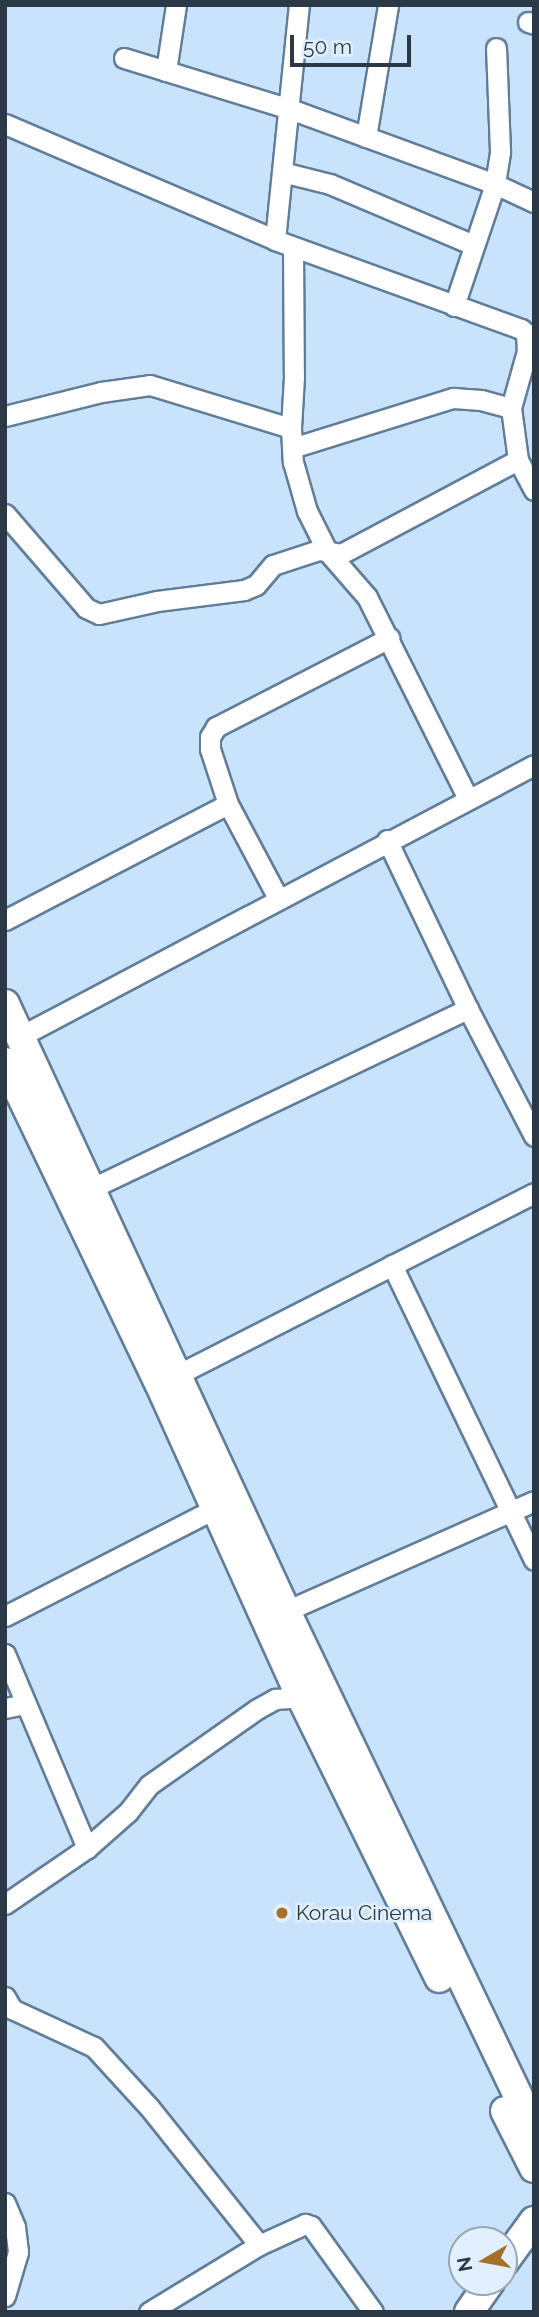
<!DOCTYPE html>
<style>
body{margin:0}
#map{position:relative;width:539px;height:2317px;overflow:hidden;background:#c9e3fd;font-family:Raleway,sans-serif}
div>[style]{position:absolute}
.roads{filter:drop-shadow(2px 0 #607d9a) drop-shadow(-2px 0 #607d9a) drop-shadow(0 2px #607d9a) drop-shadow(0 -2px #607d9a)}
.street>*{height:19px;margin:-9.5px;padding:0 9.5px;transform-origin:9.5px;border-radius:9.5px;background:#fff}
.secondary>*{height:28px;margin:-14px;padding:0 14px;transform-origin:14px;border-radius:14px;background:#fff}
.dots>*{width:19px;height:19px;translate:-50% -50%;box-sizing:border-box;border:4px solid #e2effc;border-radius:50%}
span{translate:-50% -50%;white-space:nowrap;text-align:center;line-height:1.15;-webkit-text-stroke:5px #e2effc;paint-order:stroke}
.poi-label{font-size:21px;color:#2b3845}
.left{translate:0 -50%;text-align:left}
.frame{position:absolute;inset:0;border:7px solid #2b3845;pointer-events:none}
.north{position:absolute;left:448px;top:2226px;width:70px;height:70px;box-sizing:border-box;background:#e2effc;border:2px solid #99a6b3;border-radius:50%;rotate:260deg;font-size:19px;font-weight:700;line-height:28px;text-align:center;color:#2b3845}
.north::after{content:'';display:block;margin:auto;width:24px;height:32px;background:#a66f2a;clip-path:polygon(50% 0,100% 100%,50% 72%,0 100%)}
.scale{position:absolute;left:290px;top:35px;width:121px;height:32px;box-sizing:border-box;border:4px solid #2b3845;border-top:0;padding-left:9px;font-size:21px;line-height:24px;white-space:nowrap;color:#2b3845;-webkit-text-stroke:5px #e2effc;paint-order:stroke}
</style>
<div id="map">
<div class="roads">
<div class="street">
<i style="left:528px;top:22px;width:6px;rotate:18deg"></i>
<i style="left:124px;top:58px;width:174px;rotate:17.1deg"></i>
<i style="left:290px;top:109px;width:218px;rotate:20.1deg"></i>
<i style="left:495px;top:184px;width:43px;rotate:24.8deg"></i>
<i style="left:166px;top:71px;width:67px;rotate:-81.4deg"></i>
<i style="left:5px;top:124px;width:294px;rotate:23.2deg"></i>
<i style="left:275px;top:240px;width:262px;rotate:19.9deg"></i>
<i style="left:521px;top:329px;width:6px;rotate:39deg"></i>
<i style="left:526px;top:333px;width:18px;rotate:87deg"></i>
<i style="left:527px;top:351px;width:59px;rotate:105.7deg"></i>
<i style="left:511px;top:408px;width:52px;rotate:82.3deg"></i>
<i style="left:518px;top:460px;width:34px;rotate:62deg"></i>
<i style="left:366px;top:137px;width:134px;rotate:-80.5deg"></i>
<i style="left:282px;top:172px;width:49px;rotate:14deg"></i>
<i style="left:330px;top:184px;width:156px;rotate:23deg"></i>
<i style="left:275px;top:240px;width:236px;rotate:-84.2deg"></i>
<i style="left:293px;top:247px;width:130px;rotate:89.6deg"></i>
<i style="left:294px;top:377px;width:51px;rotate:93.4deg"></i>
<i style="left:291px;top:428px;width:34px;rotate:87deg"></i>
<i style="left:293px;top:462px;width:51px;rotate:74.1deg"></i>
<i style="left:307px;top:511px;width:45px;rotate:63.4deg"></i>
<i style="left:327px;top:551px;width:61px;rotate:49deg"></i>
<i style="left:367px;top:597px;width:226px;rotate:63.4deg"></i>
<i style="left:454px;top:306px;width:129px;rotate:-71.4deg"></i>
<i style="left:495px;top:184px;width:33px;rotate:-81deg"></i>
<i style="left:500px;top:151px;width:103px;rotate:-92.2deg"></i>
<i style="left:5px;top:416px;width:99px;rotate:-14deg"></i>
<i style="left:101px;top:392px;width:49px;rotate:-8.1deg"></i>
<i style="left:150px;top:385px;width:147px;rotate:17deg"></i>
<i style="left:292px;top:448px;width:169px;rotate:-17.3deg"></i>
<i style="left:453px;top:398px;width:28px;rotate:4deg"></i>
<i style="left:481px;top:400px;width:31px;rotate:15deg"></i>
<i style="left:5px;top:514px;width:124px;rotate:49.2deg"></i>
<i style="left:86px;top:608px;width:14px;rotate:25deg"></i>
<i style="left:99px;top:614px;width:59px;rotate:-12.6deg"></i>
<i style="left:157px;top:601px;width:88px;rotate:-7.2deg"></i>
<i style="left:244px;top:590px;width:13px;rotate:-23deg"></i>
<i style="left:256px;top:585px;width:26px;rotate:-50deg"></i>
<i style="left:273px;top:565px;width:48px;rotate:-18.1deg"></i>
<i style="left:319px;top:550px;width:22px;rotate:10deg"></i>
<i style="left:341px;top:554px;width:200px;rotate:-28deg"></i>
<i style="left:387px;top:840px;width:187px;rotate:64.4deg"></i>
<i style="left:468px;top:1009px;width:143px;rotate:62.5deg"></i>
<i style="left:278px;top:898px;width:106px;rotate:-118deg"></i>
<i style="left:228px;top:804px;width:58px;rotate:-108.1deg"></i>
<i style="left:210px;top:749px;width:12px;rotate:-90deg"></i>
<i style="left:210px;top:737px;width:12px;rotate:-59deg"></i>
<i style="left:216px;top:727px;width:195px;rotate:-27.2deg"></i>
<i style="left:5px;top:920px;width:251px;rotate:-27.5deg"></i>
<i style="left:19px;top:1037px;width:582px;rotate:-27.84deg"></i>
<i style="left:90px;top:1189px;width:419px;rotate:-25.5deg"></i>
<i style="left:392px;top:1265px;width:327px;rotate:64.3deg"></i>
<i style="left:179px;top:1374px;width:398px;rotate:-27deg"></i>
<i style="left:286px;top:1611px;width:271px;rotate:-23.9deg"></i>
<i style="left:5px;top:1616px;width:235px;rotate:-27.1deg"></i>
<i style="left:5px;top:1654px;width:211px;rotate:67.1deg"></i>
<i style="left:5px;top:1708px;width:21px;rotate:-11deg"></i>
<i style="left:5px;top:1904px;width:99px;rotate:-34.3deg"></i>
<i style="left:87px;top:1848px;width:55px;rotate:-41.3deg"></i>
<i style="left:128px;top:1812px;width:34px;rotate:-52deg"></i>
<i style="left:149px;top:1785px;width:132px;rotate:-35.1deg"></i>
<i style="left:257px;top:1709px;width:21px;rotate:-29deg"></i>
<i style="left:275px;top:1699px;width:26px;rotate:-4deg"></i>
<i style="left:5px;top:1997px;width:14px;rotate:60deg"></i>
<i style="left:12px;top:2009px;width:90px;rotate:24.9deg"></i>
<i style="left:94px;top:2047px;width:81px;rotate:47.5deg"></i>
<i style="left:149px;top:2107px;width:176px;rotate:51.4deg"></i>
<i style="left:5px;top:2203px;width:26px;rotate:67deg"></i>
<i style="left:15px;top:2227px;width:25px;rotate:83deg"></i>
<i style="left:18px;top:2252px;width:46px;rotate:106.5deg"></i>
<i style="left:149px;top:2312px;width:129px;rotate:-31.3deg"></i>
<i style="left:259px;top:2245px;width:51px;rotate:-24.5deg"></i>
<i style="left:305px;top:2224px;width:6px;rotate:18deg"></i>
<i style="left:311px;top:2226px;width:106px;rotate:54.2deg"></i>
</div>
<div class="secondary">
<i style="left:5px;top:1004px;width:669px;rotate:65.16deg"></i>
<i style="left:286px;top:1611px;width:574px;rotate:64.42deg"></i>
<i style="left:5px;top:1062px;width:356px;rotate:64.4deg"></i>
<i style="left:159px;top:1383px;width:345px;rotate:65.7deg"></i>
<i style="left:301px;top:1697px;width:313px;rotate:63.8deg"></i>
<i style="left:505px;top:2111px;width:64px;rotate:63deg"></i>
<i style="left:504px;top:2262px;width:51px;rotate:-53.8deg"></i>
<i style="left:469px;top:2312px;width:37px;rotate:-55deg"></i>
</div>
</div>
<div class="dots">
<i style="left:282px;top:1913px;background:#a66f2a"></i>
</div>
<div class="poi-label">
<span class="left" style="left:296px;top:1913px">Korau Cinema</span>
</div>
<div class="frame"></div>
<div class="north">N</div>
<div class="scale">50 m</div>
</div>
